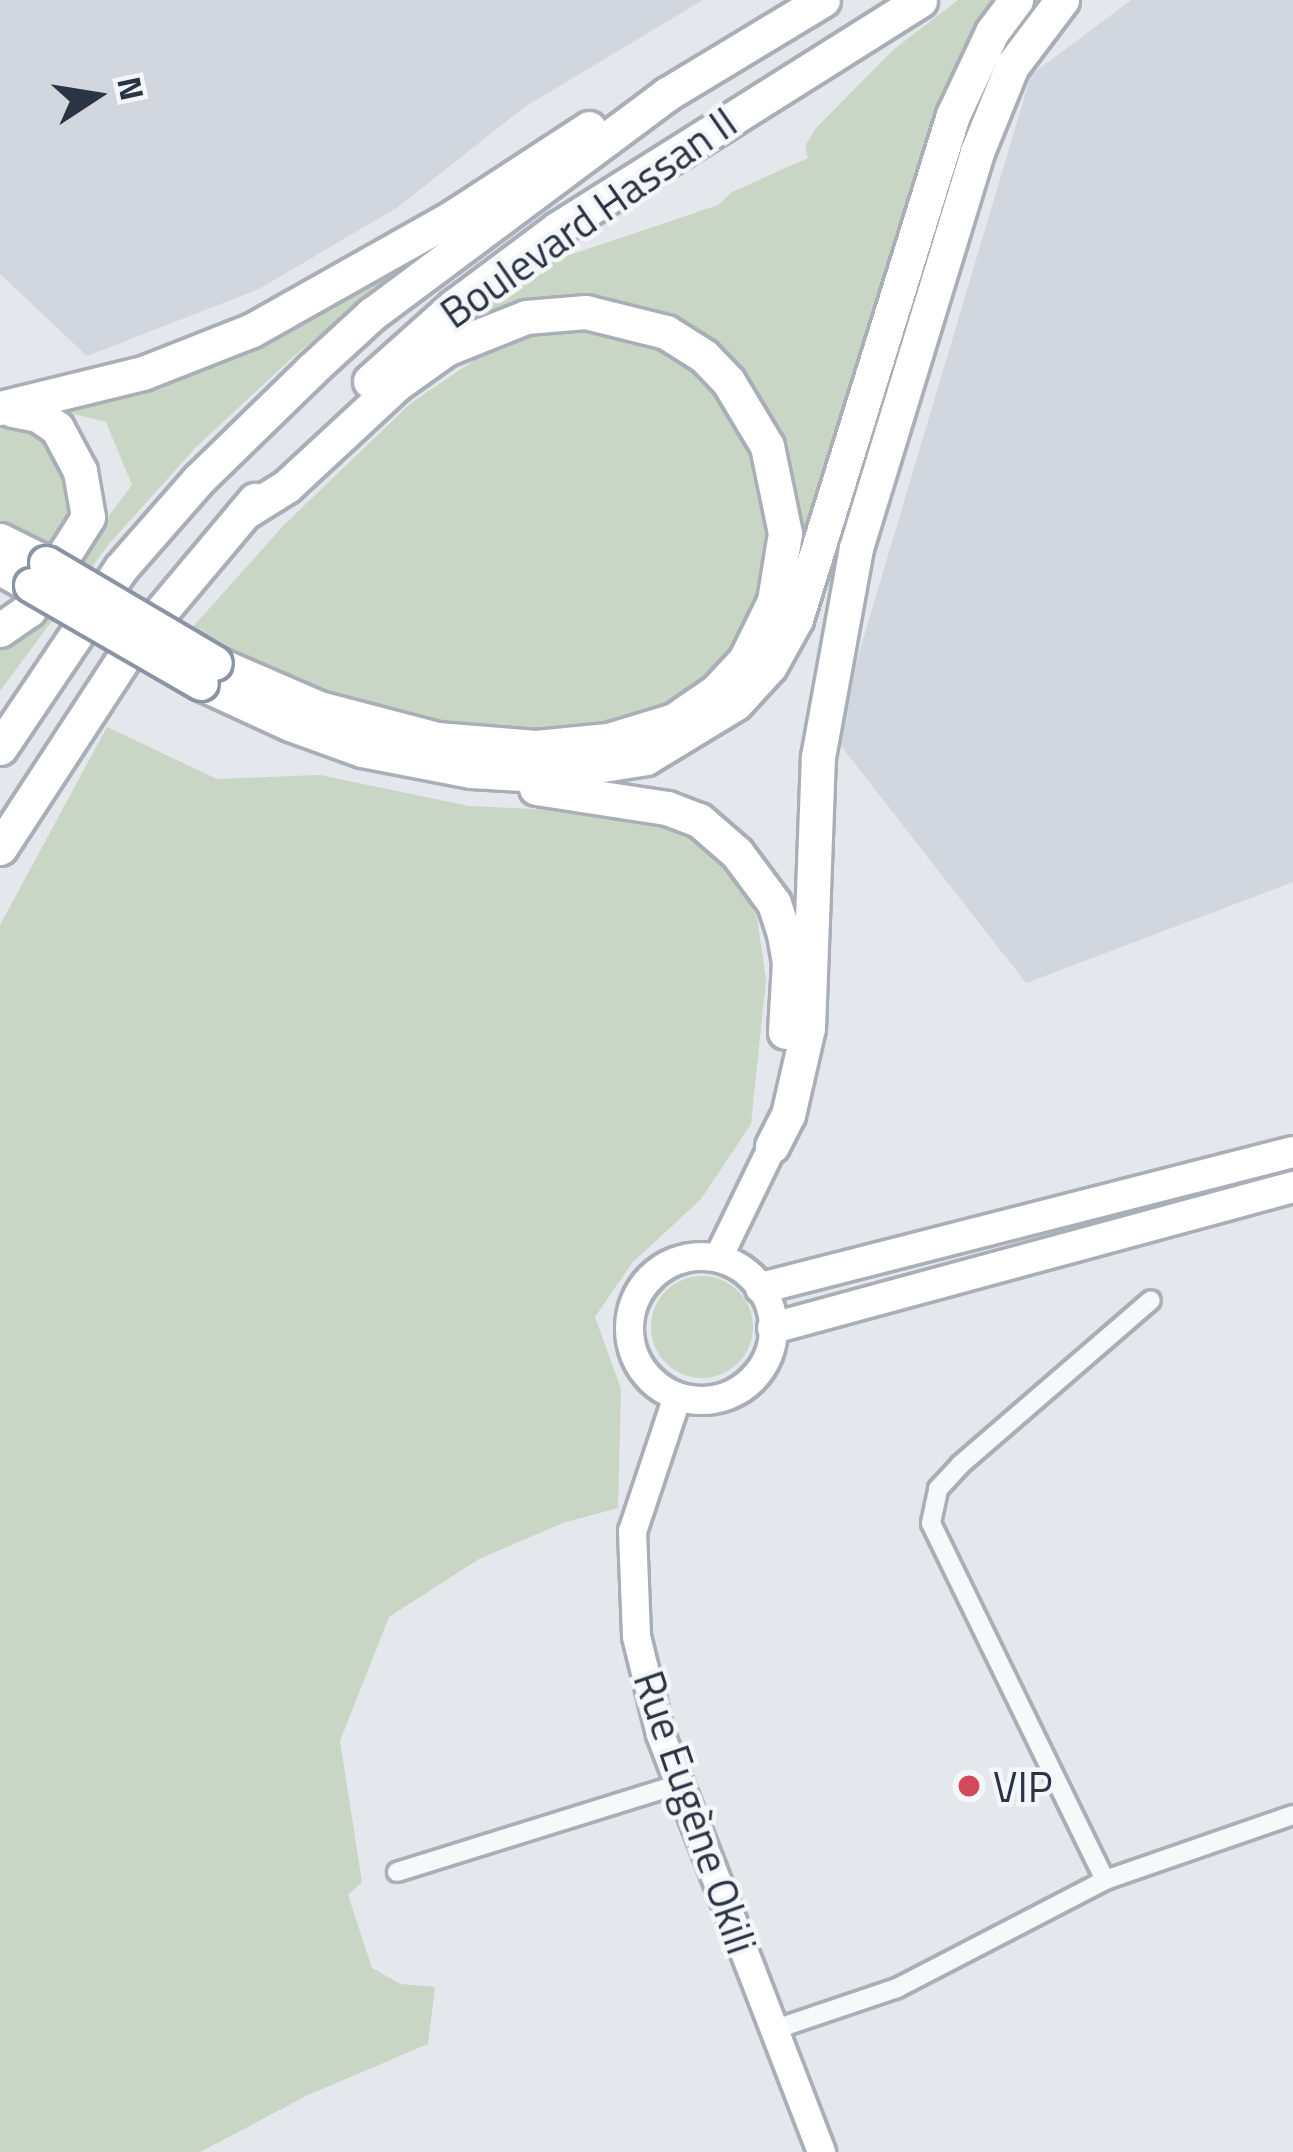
<!DOCTYPE html>
<meta charset="utf-8">
<style>
body{margin:0}
#map{position:relative;width:1293px;height:2152px;overflow:hidden;background:#e4e7ec;font-family:"Titillium Web",sans-serif}
div>[style]{position:absolute}
.built>*{inset:0;background:#d2d6de}
.green>*{inset:0;background:#c9d6c5}
.round{border-radius:50%}
.roads{filter:drop-shadow(3px 0 #a9aeb7) drop-shadow(-3px 0 #a9aeb7) drop-shadow(0 3px #a9aeb7) drop-shadow(0 -3px #a9aeb7)}
.street>*{height:18px;margin:-9px;padding:0 9px;transform-origin:9px;border-radius:9px;background:#f7f8fa}
.secondary>*{height:27px;margin:-13.5px;padding:0 13.5px;transform-origin:13.5px;border-radius:13.5px;background:#fff}
.secondary>.ring{margin:-13.5px;padding:0;box-sizing:content-box;background:none;border:27px solid #fff;border-radius:50%}
.primary>*{height:30px;margin:-15px;padding:0 15px;transform-origin:15px;border-radius:15px;background:#fff}
.highway>*{height:33px;margin:-16.5px;padding:0 16.5px;transform-origin:16.5px;border-radius:16.5px;background:#fff}
.bridges{filter:drop-shadow(3px 0 #8b94a3) drop-shadow(-3px 0 #8b94a3) drop-shadow(0 3px #8b94a3) drop-shadow(0 -3px #8b94a3)}
.highway-bridge>*{height:33px;margin:-16.5px;padding:0 16.5px;transform-origin:16.5px;border-radius:16.5px;background:#fff}
.dots>*{width:33px;height:33px;translate:-50% -50%;box-sizing:border-box;border:6px solid #f4f6f9;border-radius:50%}
span{translate:-50% -50%;white-space:nowrap;text-align:center;line-height:1.15;-webkit-text-stroke:9px #f4f6f9;paint-order:stroke}
.street-label{font-size:42px;color:#2b3445}
.poi-label{font-size:42px;color:#2b3445}
.left{translate:0 -50%;text-align:left}
.north{position:absolute;left:36px;top:36px;width:120px;height:120px;-webkit-text-stroke:9px #f4f6f9;paint-order:stroke;rotate:78deg;font-size:33px;font-weight:700;line-height:48px;text-align:center;color:#2b3445}
.north::after{content:'';display:block;margin:auto;width:42px;height:54px;background:#2b3445;clip-path:polygon(50% 0,100% 100%,50% 72%,0 100%)}
</style>
<div id="map">
<div class="built">
<i style="clip-path:polygon(0 0,703px 0,523px 108px,398px 207px,259px 289px,87px 356px,0 274px)"></i>
<i style="clip-path:polygon(1131px 0,1293px 0,1293px 882px,1026px 983px,834px 737px,1031px 75px)"></i>
</div>
<div class="green">
<i style="clip-path:polygon(958px 0,995px 0,972px 34px,937px 111px,791px 585px,799px 523px,790px 464px,766px 405px,731px 359px,673px 319px,610px 300px,540px 300px,466px 320px,549px 262px,718px 205px,732px 192px,808px 158px,805px 146px,816px 128px,893px 50px)"></i>
<i style="clip-path:polygon(439px 242px,294px 356px,195px 448px,109px 544px,0 691px,0 643px,33px 617px,132px 485px,106px 422px,62px 411px,198px 374px,291px 329px)"></i>
<i style="clip-path:polygon(577px 328px,653px 343px,711px 379px,734px 405px,779px 522px,759px 623px,675px 709px,596px 733px,483px 734px,287px 686px,190px 630px,284px 525px,411px 403px,485px 353px,530px 336px)"></i>
<i style="clip-path:polygon(0 420px,39px 424px,76px 496px,63px 556px,0 525px)"></i>
<i style="clip-path:polygon(107px 727px,217px 779px,320px 775px,469px 806px,598px 812px,679px 829px,716px 856px,736px 880px,757px 917px,766px 980px,751px 1124px,701px 1199px,632px 1263px,595px 1317px,621px 1389px,618px 1508px,563px 1523px,479px 1559px,389px 1617px,340px 1741px,362px 1882px,348px 1895px,372px 1968px,401px 1984px,435px 1987px,428px 2044px,308px 2095px,200px 2152px,0 2152px,0 925px)"></i>
<i class="round" style="left:651px;top:1276px;width:102px;height:102px"></i>
</div>
<div class="roads">
<div class="street">
<i style="left:397px;top:1872px;width:295px;rotate:-17.3deg"></i>
<i style="left:1105px;top:1880px;width:397px;rotate:-116deg"></i>
<i style="left:931px;top:1523px;width:35px;rotate:-78deg"></i>
<i style="left:938px;top:1489px;width:33px;rotate:-47deg"></i>
<i style="left:960px;top:1465px;width:252px;rotate:-40.8deg"></i>
<i style="left:773px;top:2030px;width:131px;rotate:-18.7deg"></i>
<i style="left:897px;top:1988px;width:234px;rotate:-27.4deg"></i>
<i style="left:1105px;top:1880px;width:199px;rotate:-19.1deg"></i>
</div>
<div class="secondary">
<i class="ring" style="left:629px;top:1256px;width:117px;height:117px"></i>
<i style="left:718px;top:1257px;width:123px;rotate:-64.1deg"></i>
<i style="left:677px;top:1396px;width:142px;rotate:108.4deg"></i>
<i style="left:632px;top:1531px;width:105px;rotate:87.8deg"></i>
<i style="left:636px;top:1636px;width:101px;rotate:76.2deg"></i>
<i style="left:660px;top:1734px;width:448px;rotate:68.9deg"></i>
</div>
<div class="primary">
<i style="left:761px;top:1288px;width:549px;rotate:-14.34deg"></i>
<i style="left:773px;top:1328px;width:539px;rotate:-15.17deg"></i>
</div>
<div class="highway">
<i style="left:370px;top:381px;width:113px;rotate:-41.8deg"></i>
<i style="left:454px;top:306px;width:129px;rotate:-36.8deg"></i>
<i style="left:557px;top:229px;width:429px;rotate:-32.2deg"></i>
<i style="left:0;top:408px;width:147px;rotate:-13.8deg"></i>
<i style="left:143px;top:373px;width:117px;rotate:-21.5deg"></i>
<i style="left:252px;top:330px;width:232px;rotate:-29.4deg"></i>
<i style="left:454px;top:216px;width:161px;rotate:-33.1deg"></i>
<i style="left:0;top:540px;width:51px;rotate:26.6deg"></i>
<i style="left:0;top:568px;width:35px;rotate:29deg"></i>
<i style="left:0;top:630px;width:35px;rotate:-35deg"></i>
<i style="left:29px;top:610px;width:110px;rotate:-57.6deg"></i>
<i style="left:88px;top:517px;width:47px;rotate:-99.9deg"></i>
<i style="left:80px;top:471px;width:49px;rotate:-118.1deg"></i>
<i style="left:57px;top:428px;width:23px;rotate:-146deg"></i>
<i style="left:38px;top:415px;width:26px;rotate:-169deg"></i>
<i style="left:215px;top:663px;width:113px;rotate:23.4deg"></i>
<i style="left:319px;top:708px;width:122px;rotate:14.7deg"></i>
<i style="left:437px;top:739px;width:99px;rotate:4.6deg"></i>
<i style="left:536px;top:747px;width:72px;rotate:-5.6deg"></i>
<i style="left:608px;top:740px;width:69px;rotate:-16.9deg"></i>
<i style="left:674px;top:720px;width:51px;rotate:-34.6deg"></i>
<i style="left:716px;top:691px;width:42px;rotate:-46.9deg"></i>
<i style="left:745px;top:660px;width:66px;rotate:-63.8deg"></i>
<i style="left:774px;top:601px;width:69px;rotate:-80.8deg"></i>
<i style="left:785px;top:533px;width:89px;rotate:-101.7deg"></i>
<i style="left:767px;top:446px;width:76px;rotate:-121deg"></i>
<i style="left:728px;top:381px;width:35px;rotate:-134deg"></i>
<i style="left:704px;top:356px;width:45px;rotate:-147.7deg"></i>
<i style="left:666px;top:332px;width:82px;rotate:-166deg"></i>
<i style="left:586px;top:312px;width:60px;rotate:175.2deg"></i>
<i style="left:526px;top:317px;width:86px;rotate:158.2deg"></i>
<i style="left:446px;top:349px;width:60px;rotate:144.5deg"></i>
<i style="left:397px;top:384px;width:150px;rotate:137.2deg"></i>
<i style="left:287px;top:486px;width:51px;rotate:147.9deg"></i>
<i style="left:201px;top:683px;width:98px;rotate:24.7deg"></i>
<i style="left:290px;top:724px;width:77px;rotate:19.9deg"></i>
<i style="left:362px;top:750px;width:111px;rotate:10.9deg"></i>
<i style="left:471px;top:771px;width:68px;rotate:3.4deg"></i>
<i style="left:539px;top:775px;width:108px;rotate:-9deg"></i>
<i style="left:646px;top:758px;width:105px;rotate:-31.4deg"></i>
<i style="left:736px;top:703px;width:50px;rotate:-47.4deg"></i>
<i style="left:770px;top:666px;width:54px;rotate:-61deg"></i>
<i style="left:796px;top:619px;width:528px;rotate:-72.7deg"></i>
<i style="left:953px;top:115px;width:92px;rotate:-64.8deg"></i>
<i style="left:992px;top:32px;width:40px;rotate:-53deg"></i>
<i style="left:0;top:748px;width:217px;rotate:-56.1deg"></i>
<i style="left:121px;top:568px;width:117px;rotate:-48.8deg"></i>
<i style="left:198px;top:480px;width:158px;rotate:-44.2deg"></i>
<i style="left:311px;top:370px;width:83px;rotate:-42.6deg"></i>
<i style="left:372px;top:314px;width:368px;rotate:-36.7deg"></i>
<i style="left:667px;top:94px;width:182px;rotate:-31.1deg"></i>
<i style="left:536px;top:788px;width:133px;rotate:8.7deg"></i>
<i style="left:667px;top:808px;width:34px;rotate:21deg"></i>
<i style="left:699px;top:820px;width:50px;rotate:41deg"></i>
<i style="left:737px;top:853px;width:62px;rotate:53.5deg"></i>
<i style="left:774px;top:903px;width:33px;rotate:72deg"></i>
<i style="left:784px;top:934px;width:28px;rotate:80deg"></i>
<i style="left:789px;top:962px;width:70px;rotate:93.3deg"></i>
<i style="left:0;top:848px;width:236px;rotate:-56.9deg"></i>
<i style="left:129px;top:650px;width:196px;rotate:-50deg"></i>
<i style="left:772px;top:1146px;width:35px;rotate:-63deg"></i>
<i style="left:788px;top:1115px;width:89px;rotate:-77.1deg"></i>
<i style="left:808px;top:1028px;width:271px;rotate:-87.9deg"></i>
<i style="left:818px;top:757px;width:212px;rotate:-79.7deg"></i>
<i style="left:856px;top:548px;width:414px;rotate:-73deg"></i>
<i style="left:977px;top:152px;width:93px;rotate:-67.9deg"></i>
<i style="left:1012px;top:66px;width:83px;rotate:-52.9deg"></i>
</div>
</div>
<div class="bridges">
<div class="highway-bridge">
<i style="left:46px;top:563px;width:196px;rotate:30.6deg"></i>
<i style="left:31px;top:585px;width:196px;rotate:30deg"></i>
</div>
</div>
<div class="dots">
<i style="left:969px;top:1786px;background:#d1495b"></i>
</div>
<div class="street-label">
<span style="left:588px;top:217px;rotate:-35deg">Boulevard Hassan II</span>
<span style="left:696px;top:1812px;rotate:71deg">Rue Eugène Okili</span>
</div>
<div class="poi-label">
<span class="left" style="left:993px;top:1786px">VIP</span>
</div>
<div class="north">N</div>
</div>
